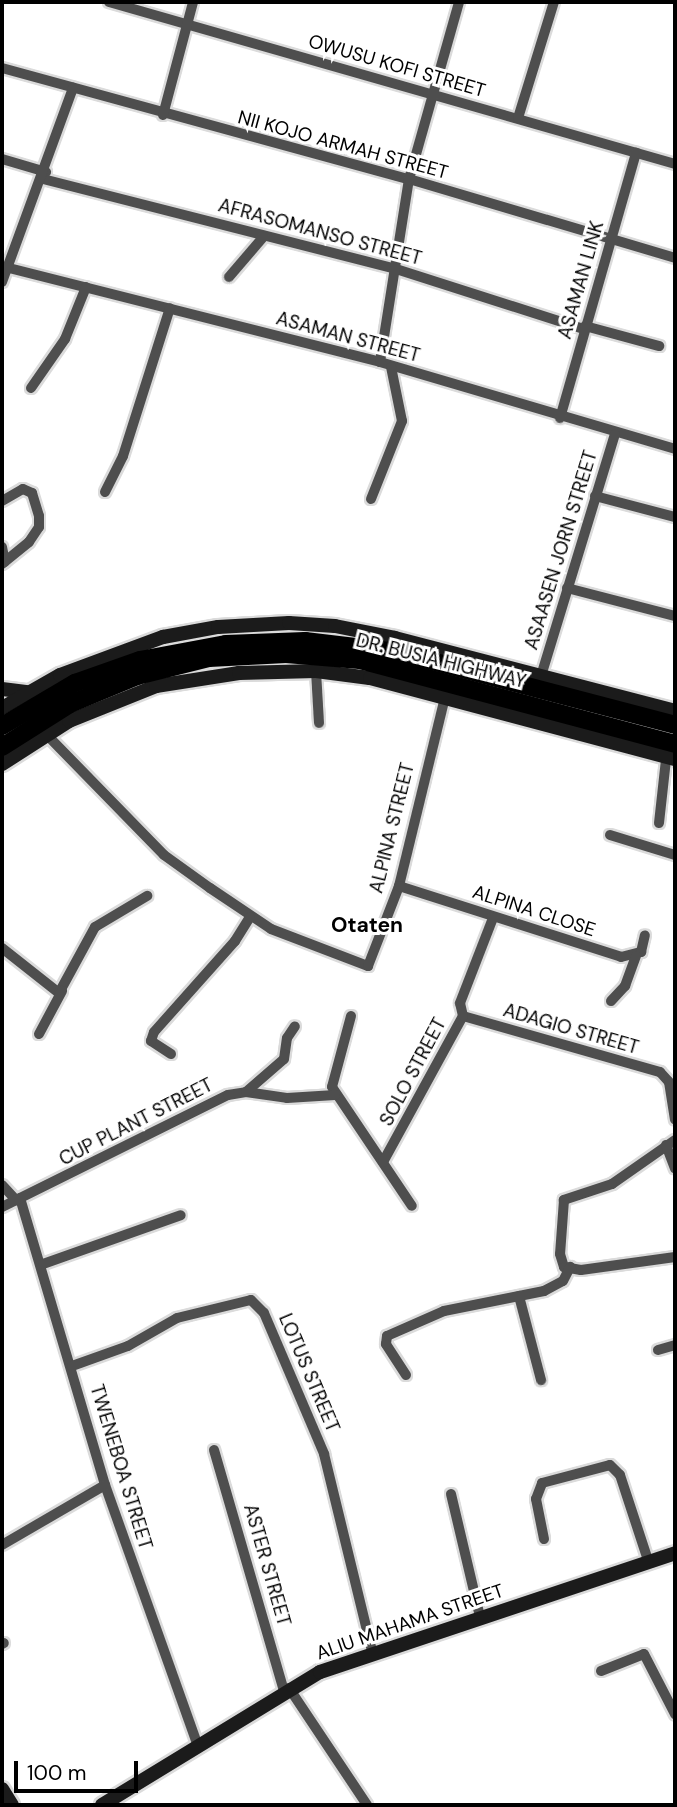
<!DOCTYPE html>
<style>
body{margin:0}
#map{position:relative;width:677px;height:1807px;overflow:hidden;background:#fff;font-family:"DM Sans",sans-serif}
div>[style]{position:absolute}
.roads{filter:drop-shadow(2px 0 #dbdbdb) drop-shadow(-2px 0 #dbdbdb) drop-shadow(0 2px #dbdbdb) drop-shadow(0 -2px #dbdbdb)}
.street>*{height:10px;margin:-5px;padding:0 5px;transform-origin:5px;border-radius:5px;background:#4e4e4e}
.secondary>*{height:14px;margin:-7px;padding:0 7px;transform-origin:7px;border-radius:7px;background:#1b1b1b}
.highway>*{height:18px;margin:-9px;padding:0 9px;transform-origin:9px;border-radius:9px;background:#000}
span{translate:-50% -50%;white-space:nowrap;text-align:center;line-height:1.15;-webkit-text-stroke:6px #fff;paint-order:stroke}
.street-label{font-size:19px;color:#000}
.neighbourhood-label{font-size:21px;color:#000;font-weight:700}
.frame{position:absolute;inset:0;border:4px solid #000;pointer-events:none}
.scale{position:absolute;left:14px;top:1761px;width:124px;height:32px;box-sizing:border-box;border:4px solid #000;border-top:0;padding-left:9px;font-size:21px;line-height:24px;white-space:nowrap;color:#000;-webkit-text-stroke:5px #fff;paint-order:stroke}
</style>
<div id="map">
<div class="roads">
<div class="street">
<i style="left:109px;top:2px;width:589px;rotate:15.97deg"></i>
<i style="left:2px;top:68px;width:422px;rotate:15.3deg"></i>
<i style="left:409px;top:179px;width:277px;rotate:16.5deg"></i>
<i style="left:163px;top:115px;width:117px;rotate:-75.1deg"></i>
<i style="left:518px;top:118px;width:121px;rotate:-72.8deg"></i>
<i style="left:2px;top:159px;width:46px;rotate:16.5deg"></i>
<i style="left:43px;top:179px;width:364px;rotate:14.3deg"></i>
<i style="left:396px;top:269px;width:197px;rotate:17.7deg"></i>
<i style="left:9px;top:268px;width:383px;rotate:14.2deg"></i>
<i style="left:380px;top:362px;width:308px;rotate:16.4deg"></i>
<i style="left:229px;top:277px;width:54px;rotate:-49.5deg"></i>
<i style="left:2px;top:282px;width:207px;rotate:-69.9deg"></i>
<i style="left:585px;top:326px;width:77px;rotate:15.1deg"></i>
<i style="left:380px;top:362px;width:185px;rotate:-81deg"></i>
<i style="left:409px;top:179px;width:184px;rotate:-74.2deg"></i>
<i style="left:31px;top:388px;width:60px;rotate:-55.2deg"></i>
<i style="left:65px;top:339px;width:56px;rotate:-68deg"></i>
<i style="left:560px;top:418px;width:276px;rotate:-74deg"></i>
<i style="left:105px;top:492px;width:40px;rotate:-63.4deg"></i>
<i style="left:123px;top:456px;width:155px;rotate:-72.4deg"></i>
<i style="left:595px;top:496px;width:83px;rotate:14.7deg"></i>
<i style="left:371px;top:499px;width:84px;rotate:-68.3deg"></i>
<i style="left:402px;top:421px;width:55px;rotate:-101.5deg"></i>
<i style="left:2px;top:501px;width:24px;rotate:-30deg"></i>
<i style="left:23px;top:489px;width:10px;rotate:24deg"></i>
<i style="left:32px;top:493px;width:24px;rotate:73deg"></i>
<i style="left:39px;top:516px;width:11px;rotate:90deg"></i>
<i style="left:39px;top:527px;width:18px;rotate:124deg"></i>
<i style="left:29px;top:542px;width:35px;rotate:141deg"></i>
<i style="left:2px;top:547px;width:15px;rotate:79deg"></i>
<i style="left:567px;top:588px;width:112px;rotate:14.5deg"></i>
<i style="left:316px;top:671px;width:52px;rotate:86.7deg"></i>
<i style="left:541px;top:676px;width:253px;rotate:-73deg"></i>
<i style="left:46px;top:734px;width:169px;rotate:45.7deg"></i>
<i style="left:164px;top:855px;width:57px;rotate:35.7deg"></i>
<i style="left:210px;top:888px;width:73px;rotate:33.9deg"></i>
<i style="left:271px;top:929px;width:104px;rotate:20.9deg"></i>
<i style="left:368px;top:966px;width:86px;rotate:-68.8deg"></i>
<i style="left:399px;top:886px;width:195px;rotate:-76.3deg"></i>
<i style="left:659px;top:823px;width:72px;rotate:-83.7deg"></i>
<i style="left:610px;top:835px;width:68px;rotate:17.1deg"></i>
<i style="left:399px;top:886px;width:233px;rotate:17.7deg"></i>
<i style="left:621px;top:957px;width:21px;rotate:-14deg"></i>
<i style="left:641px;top:952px;width:17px;rotate:-77deg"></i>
<i style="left:2px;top:948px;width:73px;rotate:38.3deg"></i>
<i style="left:59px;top:993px;width:75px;rotate:-61.4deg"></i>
<i style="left:95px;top:927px;width:61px;rotate:-30.8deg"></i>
<i style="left:611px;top:1001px;width:21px;rotate:-47deg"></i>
<i style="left:625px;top:986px;width:32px;rotate:-70deg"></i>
<i style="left:351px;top:1016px;width:73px;rotate:105deg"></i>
<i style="left:332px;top:1087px;width:143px;rotate:56.1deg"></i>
<i style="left:463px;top:1016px;width:205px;rotate:15.9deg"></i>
<i style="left:660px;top:1072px;width:13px;rotate:48deg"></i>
<i style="left:669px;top:1082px;width:38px;rotate:81deg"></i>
<i style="left:39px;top:1034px;width:49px;rotate:-61.9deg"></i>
<i style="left:171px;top:1054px;width:24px;rotate:-147deg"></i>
<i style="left:151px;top:1041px;width:9px;rotate:-72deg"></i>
<i style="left:154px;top:1032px;width:122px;rotate:-48.3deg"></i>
<i style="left:235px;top:941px;width:28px;rotate:-58deg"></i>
<i style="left:246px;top:1092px;width:41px;rotate:8.3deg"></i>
<i style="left:287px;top:1098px;width:48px;rotate:-3.6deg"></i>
<i style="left:675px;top:1140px;width:77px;rotate:145.1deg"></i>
<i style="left:612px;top:1184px;width:51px;rotate:161.6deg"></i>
<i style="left:564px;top:1200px;width:54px;rotate:94.2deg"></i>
<i style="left:560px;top:1254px;width:14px;rotate:73deg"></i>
<i style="left:564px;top:1267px;width:17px;rotate:10deg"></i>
<i style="left:581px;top:1270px;width:95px;rotate:-7.9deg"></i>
<i style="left:666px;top:1145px;width:25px;rotate:69deg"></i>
<i style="left:383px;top:1162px;width:166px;rotate:-61.3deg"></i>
<i style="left:463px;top:1016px;width:13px;rotate:-103deg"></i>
<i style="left:460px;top:1003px;width:91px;rotate:-68.8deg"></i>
<i style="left:2px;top:1185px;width:21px;rotate:47deg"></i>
<i style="left:20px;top:1198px;width:299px;rotate:73.5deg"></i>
<i style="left:105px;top:1485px;width:275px;rotate:70.4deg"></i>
<i style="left:2px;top:1207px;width:252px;rotate:-26.4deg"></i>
<i style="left:228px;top:1095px;width:18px;rotate:-9deg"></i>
<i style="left:246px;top:1092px;width:50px;rotate:-41deg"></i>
<i style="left:284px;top:1059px;width:21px;rotate:-82deg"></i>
<i style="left:287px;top:1038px;width:14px;rotate:-56deg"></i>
<i style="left:43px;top:1264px;width:146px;rotate:-19.5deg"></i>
<i style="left:519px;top:1296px;width:87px;rotate:75.3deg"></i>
<i style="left:658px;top:1350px;width:18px;rotate:-16deg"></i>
<i style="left:72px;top:1366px;width:59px;rotate:-19.7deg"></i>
<i style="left:128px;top:1346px;width:56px;rotate:-29.7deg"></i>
<i style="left:177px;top:1318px;width:76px;rotate:-13.7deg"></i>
<i style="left:251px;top:1300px;width:18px;rotate:45deg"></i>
<i style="left:264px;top:1313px;width:153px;rotate:66.9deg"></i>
<i style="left:324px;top:1454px;width:203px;rotate:76.3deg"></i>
<i style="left:406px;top:1375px;width:37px;rotate:-123deg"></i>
<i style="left:386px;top:1344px;width:8px;rotate:-83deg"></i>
<i style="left:387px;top:1336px;width:62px;rotate:-23.7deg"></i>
<i style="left:444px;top:1311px;width:102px;rotate:-11.3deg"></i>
<i style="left:544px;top:1291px;width:21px;rotate:-28deg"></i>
<i style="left:563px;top:1281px;width:16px;rotate:-63deg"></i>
<i style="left:214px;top:1450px;width:251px;rotate:73.8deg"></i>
<i style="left:451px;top:1494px;width:126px;rotate:76.7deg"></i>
<i style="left:544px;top:1539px;width:41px;rotate:-101.3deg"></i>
<i style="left:536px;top:1499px;width:17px;rotate:-69deg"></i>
<i style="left:542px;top:1483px;width:70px;rotate:-14.8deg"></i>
<i style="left:610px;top:1465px;width:14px;rotate:45deg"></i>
<i style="left:620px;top:1475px;width:93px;rotate:71.8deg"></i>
<i style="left:2px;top:1545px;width:119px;rotate:-30.2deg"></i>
<i style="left:2px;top:1644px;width:2px;rotate:-27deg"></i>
<i style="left:601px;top:1671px;width:46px;rotate:-21.6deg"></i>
<i style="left:644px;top:1654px;width:68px;rotate:62.7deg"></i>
<i style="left:289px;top:1688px;width:141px;rotate:56.3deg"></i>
</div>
<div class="secondary">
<i style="left:2px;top:689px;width:26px;rotate:7deg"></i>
<i style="left:2px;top:708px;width:67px;rotate:-29.6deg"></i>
<i style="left:60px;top:675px;width:110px;rotate:-20.3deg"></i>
<i style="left:163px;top:637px;width:56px;rotate:-10.3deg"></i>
<i style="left:218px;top:627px;width:71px;rotate:-3.2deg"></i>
<i style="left:289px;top:623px;width:46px;rotate:3.7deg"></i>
<i style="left:335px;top:626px;width:61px;rotate:11.3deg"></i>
<i style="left:395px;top:638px;width:289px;rotate:14.6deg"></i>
<i style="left:2px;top:764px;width:80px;rotate:-32.7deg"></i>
<i style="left:69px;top:721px;width:94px;rotate:-21.9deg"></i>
<i style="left:156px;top:686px;width:84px;rotate:-8.9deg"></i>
<i style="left:239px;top:673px;width:77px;rotate:-1.5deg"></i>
<i style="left:316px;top:671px;width:54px;rotate:7.4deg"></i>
<i style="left:370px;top:678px;width:316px;rotate:14.9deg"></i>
<i style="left:2px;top:1789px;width:19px;rotate:58deg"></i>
<i style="left:102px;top:1805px;width:255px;rotate:-31.4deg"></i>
<i style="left:320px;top:1672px;width:374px;rotate:-18.5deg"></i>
</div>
<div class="highway">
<i style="left:2px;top:726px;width:85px;rotate:-30.5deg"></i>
<i style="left:75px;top:683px;width:69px;rotate:-19.5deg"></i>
<i style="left:140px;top:660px;width:87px;rotate:-10.5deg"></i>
<i style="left:226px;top:644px;width:79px;rotate:-2.2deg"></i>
<i style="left:305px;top:641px;width:93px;rotate:6.8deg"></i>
<i style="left:397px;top:652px;width:287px;rotate:14.7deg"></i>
<i style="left:2px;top:747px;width:80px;rotate:-32.3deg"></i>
<i style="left:70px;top:704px;width:73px;rotate:-22.7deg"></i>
<i style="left:137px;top:676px;width:74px;rotate:-14deg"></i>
<i style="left:209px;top:658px;width:77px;rotate:-3deg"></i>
<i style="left:286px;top:654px;width:74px;rotate:4.6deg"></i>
<i style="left:360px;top:660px;width:326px;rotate:14.9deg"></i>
</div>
</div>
<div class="street-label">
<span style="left:397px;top:66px;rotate:16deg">OWUSU KOFI STREET</span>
<span style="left:343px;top:145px;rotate:15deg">NII KOJO ARMAH STREET</span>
<span style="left:320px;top:232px;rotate:15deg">AFRASOMANSO STREET</span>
<span style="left:581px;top:280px;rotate:-74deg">ASAMAN LINK</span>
<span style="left:348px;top:337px;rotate:15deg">ASAMAN STREET</span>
<span style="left:561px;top:550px;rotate:-73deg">ASAASEN JORN STREET</span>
<span style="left:441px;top:661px;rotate:14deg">DR. BUSIA HIGHWAY</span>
<span style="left:392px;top:828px;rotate:-76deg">ALPINA STREET</span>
<span style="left:534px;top:911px;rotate:18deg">ALPINA CLOSE</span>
<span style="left:571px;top:1029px;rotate:16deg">ADAGIO STREET</span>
<span style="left:413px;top:1072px;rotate:-62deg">SOLO STREET</span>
<span style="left:136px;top:1122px;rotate:-27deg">CUP PLANT STREET</span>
<span style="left:309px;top:1373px;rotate:67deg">LOTUS STREET</span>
<span style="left:121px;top:1467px;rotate:73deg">TWENEBOA STREET</span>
<span style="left:267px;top:1565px;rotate:74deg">ASTER STREET</span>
<span style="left:410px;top:1622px;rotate:-19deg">ALIU MAHAMA STREET</span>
</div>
<div class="neighbourhood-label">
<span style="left:367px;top:925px">Otaten</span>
</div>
<div class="frame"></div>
<div class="scale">100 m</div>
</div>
